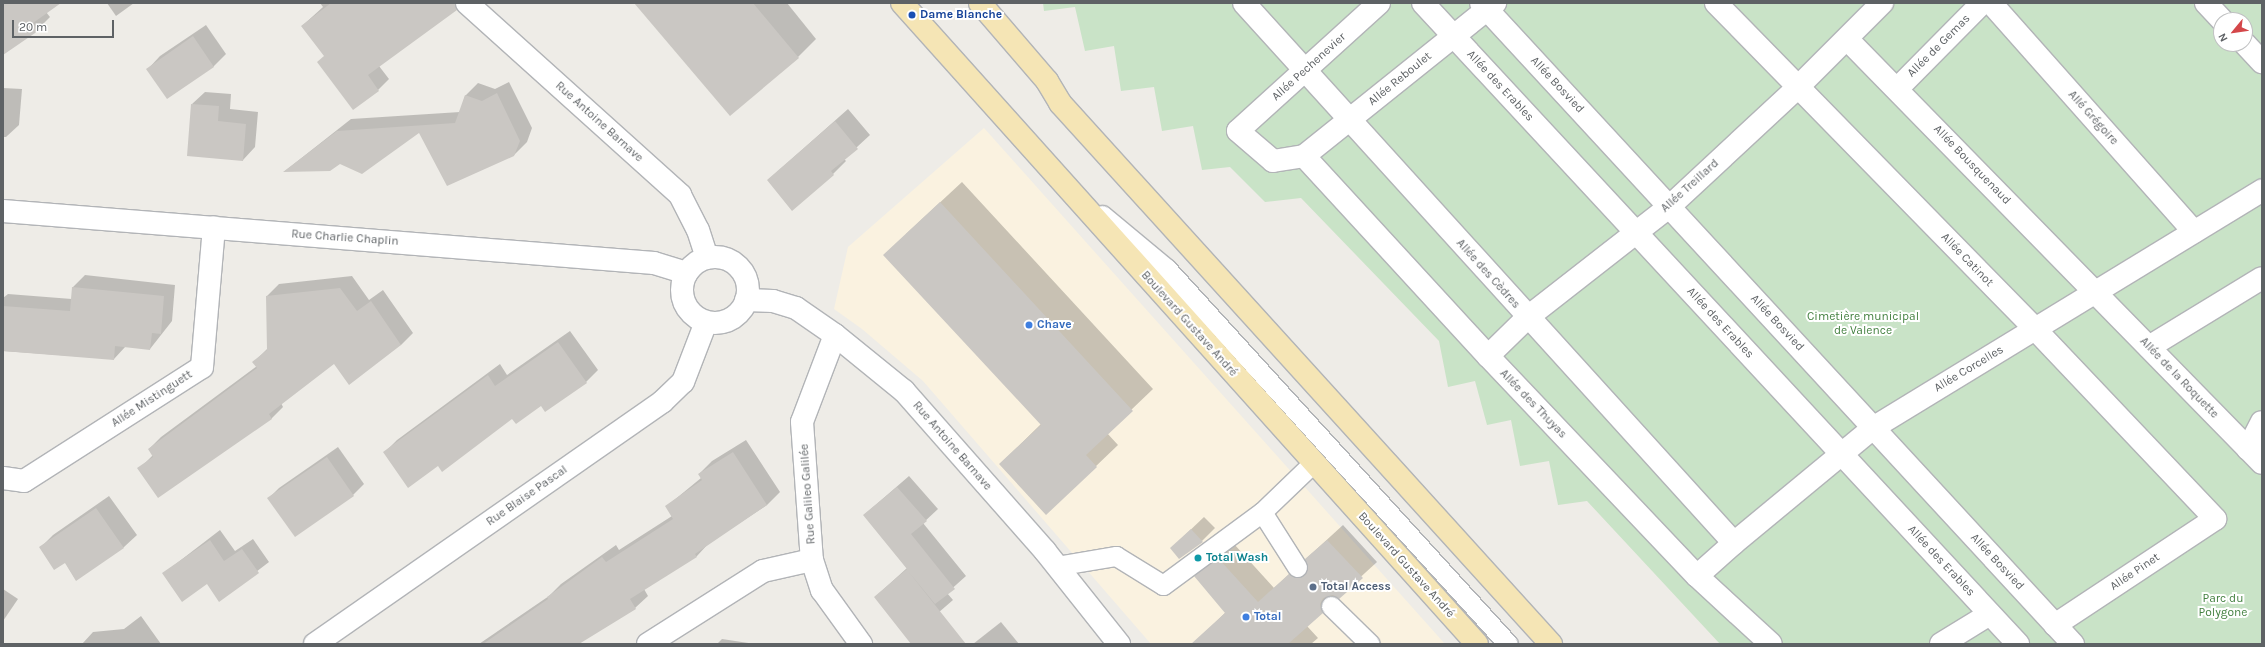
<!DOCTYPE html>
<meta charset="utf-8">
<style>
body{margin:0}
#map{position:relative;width:2265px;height:647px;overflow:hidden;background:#eeece7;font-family:Karla,sans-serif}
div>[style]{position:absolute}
.commercial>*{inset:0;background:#faf2e0}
.green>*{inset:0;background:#c9e3c7}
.shadow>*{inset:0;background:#0003}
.building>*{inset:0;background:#cac7c3}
.roads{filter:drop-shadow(1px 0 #b2b4b7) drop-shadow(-1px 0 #b2b4b7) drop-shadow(0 1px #b2b4b7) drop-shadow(0 -1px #b2b4b7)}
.lane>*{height:19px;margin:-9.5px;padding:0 9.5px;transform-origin:9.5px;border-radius:9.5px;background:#fff}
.street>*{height:22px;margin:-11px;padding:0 11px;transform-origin:11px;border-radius:11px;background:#fff}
.street>.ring{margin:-11px;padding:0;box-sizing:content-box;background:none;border:22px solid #fff;border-radius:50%}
.primary>*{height:22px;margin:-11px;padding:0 11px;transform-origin:11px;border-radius:11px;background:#f5e5b5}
.dots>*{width:11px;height:11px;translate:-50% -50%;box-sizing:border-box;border:2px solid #fff;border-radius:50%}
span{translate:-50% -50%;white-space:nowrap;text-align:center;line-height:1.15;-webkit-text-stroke:4px #fff;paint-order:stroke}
.transit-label{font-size:12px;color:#164399;font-weight:700}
.left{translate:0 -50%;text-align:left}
.street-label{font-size:12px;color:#5e6265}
.park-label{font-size:12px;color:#448141}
.shop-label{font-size:12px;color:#366cbe;font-weight:700}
.culture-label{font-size:12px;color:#0d838f;font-weight:700}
.service-label{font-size:12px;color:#4e5e75;font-weight:700}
.frame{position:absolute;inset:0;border:4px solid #5e6265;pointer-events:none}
.north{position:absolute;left:2213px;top:12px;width:40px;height:40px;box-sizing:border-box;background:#fff;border:1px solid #bfc0c1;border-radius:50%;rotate:241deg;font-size:11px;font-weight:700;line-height:16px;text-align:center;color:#5e6265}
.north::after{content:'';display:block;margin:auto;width:14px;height:18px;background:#d4474a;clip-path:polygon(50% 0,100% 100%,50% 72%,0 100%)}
.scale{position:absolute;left:12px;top:20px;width:102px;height:18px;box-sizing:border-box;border:2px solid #5e6265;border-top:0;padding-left:5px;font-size:12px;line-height:14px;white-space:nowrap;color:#5e6265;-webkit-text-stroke:3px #fff;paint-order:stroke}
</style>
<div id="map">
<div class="commercial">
<i style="clip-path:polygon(984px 128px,1445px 644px,1151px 644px,923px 381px,862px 329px,834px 309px,848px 247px)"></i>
</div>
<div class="green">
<i style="clip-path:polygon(evenodd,1043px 3px,2262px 3px,2262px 644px,1720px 644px,1587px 501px,1558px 505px,1549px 461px,1520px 466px,1511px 420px,1487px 425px,1475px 381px,1448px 387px,1439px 341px,1301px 198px,1265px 202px,1230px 167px,1202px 170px,1193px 126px,1162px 131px,1154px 87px,1121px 91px,1114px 46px,1085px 51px,1075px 7px,1044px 11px,1043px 3px,2221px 20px,2245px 20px,2245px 44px,2221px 44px,2221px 20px)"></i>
</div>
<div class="shadow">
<i style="clip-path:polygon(3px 3px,55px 3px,46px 12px,50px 17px,37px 30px,9px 49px,3px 41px)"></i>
<i style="clip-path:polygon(107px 3px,134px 3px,116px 16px)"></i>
<i style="clip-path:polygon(320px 3px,461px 3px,379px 66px,389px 79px,378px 90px,325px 55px,302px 26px,323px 7px)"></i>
<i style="clip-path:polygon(635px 3px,787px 3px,816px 39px,798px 57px)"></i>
<i style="clip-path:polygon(206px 25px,226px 54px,213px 67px,148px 69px,160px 56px)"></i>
<i style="clip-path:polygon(509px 82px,532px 128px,527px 142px,514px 155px,419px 132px,340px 163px,285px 171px,351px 119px,460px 112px,465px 96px,478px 83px,495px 89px)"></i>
<i style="clip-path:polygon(3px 88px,22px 89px,19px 125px,6px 137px,3px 137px)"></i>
<i style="clip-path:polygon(205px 92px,231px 94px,230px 109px,258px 112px,255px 147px,243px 160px,192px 104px)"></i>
<i style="clip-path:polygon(848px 109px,870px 135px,844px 159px,846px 161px,833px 174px,792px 210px,768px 180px)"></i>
<i style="clip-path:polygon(962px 182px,1153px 389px,1107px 433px,1118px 445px,1046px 514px,1000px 464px,1041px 424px,906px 234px)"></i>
<i style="clip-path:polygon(85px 275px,175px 285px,172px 321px,150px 349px,126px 346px,114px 359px,3px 351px,3px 298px,8px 294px,72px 299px,73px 287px)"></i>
<i style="clip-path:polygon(352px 276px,369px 300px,383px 290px,413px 333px,401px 345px,334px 363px,281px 403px,283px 407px,271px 419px,139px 469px,153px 455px,149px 449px,161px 437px,257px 366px,254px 362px,268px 348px,267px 296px,279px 284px)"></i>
<i style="clip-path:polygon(570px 331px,598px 370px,586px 382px,513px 417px,438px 464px,385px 452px,397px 440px,500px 364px,507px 375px)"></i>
<i style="clip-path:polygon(746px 440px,780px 492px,767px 505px,709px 543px,697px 556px,644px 589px,648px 596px,635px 608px,564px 644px,479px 644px,549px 596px,561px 584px,616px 545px,619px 550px,672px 516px,667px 506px,701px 478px,699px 474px,712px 461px)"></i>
<i style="clip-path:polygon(338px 447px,364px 484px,353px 495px,268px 499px,279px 488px)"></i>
<i style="clip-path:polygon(909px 476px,938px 509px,923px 523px,966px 576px,947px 593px,953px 600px,908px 639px,875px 597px,907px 568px,864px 515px)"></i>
<i style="clip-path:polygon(109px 496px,137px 535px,124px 547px,76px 580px,65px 562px,41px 547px,53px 535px)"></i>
<i style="clip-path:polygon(1204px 517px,1215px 528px,1202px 541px,1184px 536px)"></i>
<i style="clip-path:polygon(1343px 525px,1377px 562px,1307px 626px,1318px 638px,1311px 644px,1194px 643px,1226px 612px,1195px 576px,1211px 561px,1234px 544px,1274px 588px)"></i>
<i style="clip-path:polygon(220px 530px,235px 551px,253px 539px,269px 562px,219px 600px,207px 583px,164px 573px)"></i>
<i style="clip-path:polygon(3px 589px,18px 599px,3px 621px)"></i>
<i style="clip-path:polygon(141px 616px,161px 644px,82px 644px,93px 632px,124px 629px)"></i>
<i style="clip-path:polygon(1001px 622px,1019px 644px,973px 644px)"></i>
<i style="clip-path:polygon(722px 639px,755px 644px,717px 644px)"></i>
</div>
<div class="building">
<i style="clip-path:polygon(3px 3px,61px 3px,33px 23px,38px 31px,3px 55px)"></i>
<i style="clip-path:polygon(331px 3px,455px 3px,457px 10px,368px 75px,379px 91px,353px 110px,317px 62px,324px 56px,301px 26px)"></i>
<i style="clip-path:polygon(634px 3px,753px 3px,799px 58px,730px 116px)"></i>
<i style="clip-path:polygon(193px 36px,214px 67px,167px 99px,146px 69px)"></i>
<i style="clip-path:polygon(497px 93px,520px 141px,514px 156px,447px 186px,419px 133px,362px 174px,340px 164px,330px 171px,283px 172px,337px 131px,455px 123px,465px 95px,482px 101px)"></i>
<i style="clip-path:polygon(191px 104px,219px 106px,218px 121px,246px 124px,243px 161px,187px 156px)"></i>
<i style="clip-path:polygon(835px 121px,858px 149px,831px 171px,834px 175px,792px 211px,767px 180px)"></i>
<i style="clip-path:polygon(940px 202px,1133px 411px,1086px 455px,1097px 467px,1046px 515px,999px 464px,1041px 425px,883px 255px)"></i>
<i style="clip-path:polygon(72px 287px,164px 296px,161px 334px,152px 333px,150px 350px,115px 346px,114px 360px,3px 351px,3px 306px,70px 311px)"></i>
<i style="clip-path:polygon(340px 288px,357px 311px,371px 301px,401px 345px,349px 385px,334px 364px,269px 414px,272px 419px,158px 498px,137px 468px,153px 457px,148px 449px,257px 368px,252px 362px,267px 350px,266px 296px)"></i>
<i style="clip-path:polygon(558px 342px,587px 383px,545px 412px,541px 406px,516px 424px,512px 419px,442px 472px,438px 466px,408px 488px,383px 452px,488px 375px,495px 386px)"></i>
<i style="clip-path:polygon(733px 452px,767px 505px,695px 554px,697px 557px,630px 599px,636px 609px,579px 644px,483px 644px,548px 599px,547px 597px,602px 557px,606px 562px,673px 519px,665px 506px,702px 480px,698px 474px)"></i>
<i style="clip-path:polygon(327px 457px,354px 496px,295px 537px,267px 498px)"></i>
<i style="clip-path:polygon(897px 487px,927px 521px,911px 534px,955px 589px,935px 604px,908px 571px,966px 644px,911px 644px,874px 597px,907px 569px,863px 515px)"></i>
<i style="clip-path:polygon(96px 508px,124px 548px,76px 581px,65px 563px,54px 570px,39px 547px)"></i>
<i style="clip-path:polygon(1191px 529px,1203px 542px,1179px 559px,1170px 548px)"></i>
<i style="clip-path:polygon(210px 540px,224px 561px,242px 549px,259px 573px,219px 602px,207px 584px,182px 602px,162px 573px)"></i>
<i style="clip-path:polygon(1327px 540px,1363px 578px,1339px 599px,1333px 595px,1323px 598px,1320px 604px,1323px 613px,1288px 644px,1191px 644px,1225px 613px,1194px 576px,1218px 558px,1258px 602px,1289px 574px,1297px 578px,1303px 576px,1308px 567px,1305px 559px)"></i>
</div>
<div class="roads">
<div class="lane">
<i style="left:1102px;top:215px;width:83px;rotate:39.6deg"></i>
<i style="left:1166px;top:268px;width:508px;rotate:47.71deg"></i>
<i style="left:1056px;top:566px;width:61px;rotate:-9.5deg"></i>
<i style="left:1116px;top:556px;width:55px;rotate:31.7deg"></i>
<i style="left:1163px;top:585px;width:123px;rotate:-36.4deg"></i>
<i style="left:1297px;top:567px;width:65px;rotate:-122.5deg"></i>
<i style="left:1262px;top:512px;width:72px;rotate:-43.9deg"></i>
<i style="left:1331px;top:606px;width:54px;rotate:44.3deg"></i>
</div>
<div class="street">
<i style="left:467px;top:3px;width:287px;rotate:42deg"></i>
<i style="left:680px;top:195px;width:39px;rotate:63deg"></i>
<i style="left:698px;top:230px;width:29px;rotate:72deg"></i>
<i style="left:1244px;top:3px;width:729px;rotate:47.78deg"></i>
<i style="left:1379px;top:3px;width:190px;rotate:137.8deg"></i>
<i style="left:1238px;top:131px;width:46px;rotate:40.6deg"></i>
<i style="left:1273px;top:161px;width:31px;rotate:-9deg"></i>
<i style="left:1304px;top:156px;width:245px;rotate:-38.7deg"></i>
<i style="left:1423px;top:3px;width:875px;rotate:47.13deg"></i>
<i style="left:1481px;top:3px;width:873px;rotate:47.28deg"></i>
<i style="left:1716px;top:3px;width:456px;rotate:45.6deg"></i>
<i style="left:2035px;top:329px;width:262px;rotate:46.5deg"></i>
<i style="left:2215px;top:519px;width:192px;rotate:146.5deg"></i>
<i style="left:1991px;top:3px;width:306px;rotate:48.4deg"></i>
<i style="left:2206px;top:3px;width:23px;rotate:47deg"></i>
<i style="left:1847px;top:39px;width:593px;rotate:45.61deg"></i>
<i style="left:2245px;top:44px;width:25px;rotate:47deg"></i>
<i style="left:1897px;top:89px;width:121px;rotate:-45.3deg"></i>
<i style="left:1304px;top:156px;width:272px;rotate:47.4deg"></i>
<i style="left:1488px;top:356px;width:303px;rotate:46.5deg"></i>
<i style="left:1697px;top:576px;width:100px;rotate:42.6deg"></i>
<i style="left:3px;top:211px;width:653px;rotate:4.57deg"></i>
<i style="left:654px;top:263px;width:34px;rotate:17deg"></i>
<i class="ring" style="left:682px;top:257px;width:44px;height:44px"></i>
<i style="left:746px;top:300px;width:27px;rotate:2deg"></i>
<i style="left:773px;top:301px;width:24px;rotate:17deg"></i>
<i style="left:796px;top:308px;width:47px;rotate:34.7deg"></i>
<i style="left:835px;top:335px;width:89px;rotate:39.1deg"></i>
<i style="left:904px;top:391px;width:213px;rotate:48.6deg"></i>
<i style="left:1045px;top:551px;width:119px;rotate:51.5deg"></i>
<i style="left:835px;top:335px;width:93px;rotate:110.8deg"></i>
<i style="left:802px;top:422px;width:138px;rotate:85.9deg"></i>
<i style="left:812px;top:560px;width:32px;rotate:72deg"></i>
<i style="left:822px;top:590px;width:67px;rotate:54.2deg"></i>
<i style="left:2149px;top:347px;width:132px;rotate:-31.4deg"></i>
<i style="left:1488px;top:356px;width:56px;rotate:-44.3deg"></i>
<i style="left:1528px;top:317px;width:179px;rotate:-38deg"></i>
<i style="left:1669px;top:207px;width:176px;rotate:-42.9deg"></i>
<i style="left:1798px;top:87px;width:119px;rotate:-45deg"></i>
<i style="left:2248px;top:449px;width:30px;rotate:-63deg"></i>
<i style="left:3px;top:478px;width:21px;rotate:8deg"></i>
<i style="left:24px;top:481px;width:211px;rotate:-32.6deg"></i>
<i style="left:202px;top:367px;width:140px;rotate:-85.1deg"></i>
<i style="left:1697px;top:576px;width:50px;rotate:-41.7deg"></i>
<i style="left:1734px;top:543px;width:180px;rotate:-39.6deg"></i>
<i style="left:1873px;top:428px;width:456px;rotate:-31.4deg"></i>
<i style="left:315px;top:644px;width:423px;rotate:-34.9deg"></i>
<i style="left:662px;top:402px;width:29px;rotate:-44deg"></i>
<i style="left:683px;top:382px;width:64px;rotate:-69deg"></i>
<i style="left:648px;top:644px;width:136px;rotate:-32.4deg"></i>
<i style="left:763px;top:571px;width:50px;rotate:-12.7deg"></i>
<i style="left:1941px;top:644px;width:57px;rotate:-31.5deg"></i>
</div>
<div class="primary">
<i style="left:902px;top:3px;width:861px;rotate:48.11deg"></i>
<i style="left:980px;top:3px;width:103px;rotate:49.3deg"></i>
<i style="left:1047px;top:81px;width:26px;rotate:59deg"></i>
<i style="left:1060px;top:103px;width:731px;rotate:47.77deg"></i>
</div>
</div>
<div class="dots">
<i style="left:912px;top:15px;background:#1a4fb4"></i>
<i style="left:1029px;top:325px;background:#3f7fe0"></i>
<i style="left:1198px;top:558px;background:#0f9aa8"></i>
<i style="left:1313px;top:587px;background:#5c6f8a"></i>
<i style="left:1246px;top:617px;background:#3f7fe0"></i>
</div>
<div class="transit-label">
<span class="left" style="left:920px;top:15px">Dame Blanche</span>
</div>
<div class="street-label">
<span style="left:1939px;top:46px;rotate:-45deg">Allée de Gemas</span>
<span style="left:1309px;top:67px;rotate:-42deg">Allée Pechenevier</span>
<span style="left:1400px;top:79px;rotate:-39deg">Allée Reboulet</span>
<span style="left:1557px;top:85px;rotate:47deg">Allée Bosvied</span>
<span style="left:1500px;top:86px;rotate:47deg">Allée des Erables</span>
<span style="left:2093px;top:118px;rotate:48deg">Allé Grégoire</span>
<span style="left:599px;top:122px;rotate:42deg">Rue Antoine Barnave</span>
<span style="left:1972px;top:165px;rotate:46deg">Allée Bousquenaud</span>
<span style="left:1690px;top:186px;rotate:-42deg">Allée Treillard</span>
<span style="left:345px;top:238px;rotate:4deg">Rue Charlie Chaplin</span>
<span style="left:1967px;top:260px;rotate:46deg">Allée Catinot</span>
<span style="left:1488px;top:274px;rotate:48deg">Allée des Cèdres</span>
<span style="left:1720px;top:323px;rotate:47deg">Allée des Erables</span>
<span style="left:1777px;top:323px;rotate:47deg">Allée Bosvied</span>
<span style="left:1189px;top:324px;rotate:48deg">Boulevard Gustave André</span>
<span style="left:1969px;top:369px;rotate:-31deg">Allée Corcelles</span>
<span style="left:2179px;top:378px;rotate:46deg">Allée de la Roquette</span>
<span style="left:152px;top:399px;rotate:-33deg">Allée Mistinguett</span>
<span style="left:1533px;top:404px;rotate:46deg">Allée des Thuyas</span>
<span style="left:952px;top:446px;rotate:49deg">Rue Antoine Barnave</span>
<span style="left:808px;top:494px;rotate:-94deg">Rue Galileo Galilée</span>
<span style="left:527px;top:496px;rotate:-35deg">Rue Blaise Pascal</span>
<span style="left:1941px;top:561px;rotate:47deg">Allée des Erables</span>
<span style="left:1997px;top:562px;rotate:47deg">Allée Bosvied</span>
<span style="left:1406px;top:565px;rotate:48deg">Boulevard Gustave André</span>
<span style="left:2135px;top:572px;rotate:-34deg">Allée Pinet</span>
</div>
<div class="park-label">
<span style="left:1863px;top:324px">Cimetière municipal<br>de Valence</span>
<span style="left:2223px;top:606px">Parc du<br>Polygone</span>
</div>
<div class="shop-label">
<span class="left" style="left:1037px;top:325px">Chave</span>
<span class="left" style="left:1254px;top:617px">Total</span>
</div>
<div class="culture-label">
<span class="left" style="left:1206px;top:558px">Total Wash</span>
</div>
<div class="service-label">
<span class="left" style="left:1321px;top:587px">Total Access</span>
</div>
<div class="frame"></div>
<div class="north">N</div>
<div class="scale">20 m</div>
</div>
